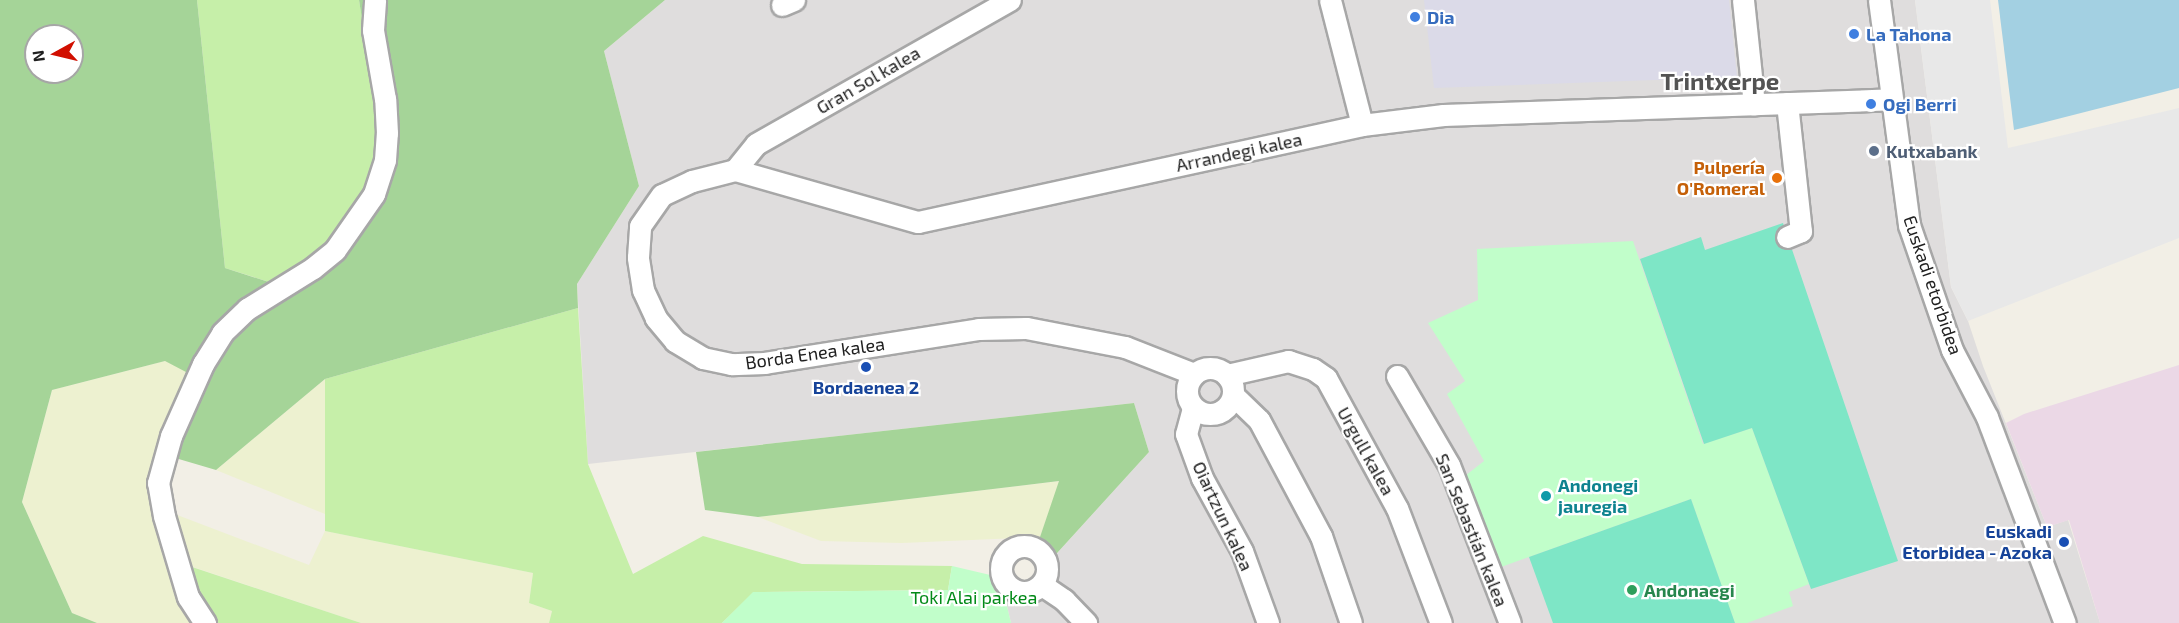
<!DOCTYPE html>
<meta charset="utf-8">
<style>
body{margin:0}
#map{position:relative;width:2179px;height:623px;overflow:hidden;background:#f2efe6;font-family:"Exo 2",sans-serif}
div>[style]{position:absolute}
.residential>*{inset:0;background:#dfdddd}
.industrial>*{inset:0;background:#ebd8e6}
.farmland>*{inset:0;background:#edf1d0}
.grass>*{inset:0;background:#c6efa9}
.forest>*{inset:0;background:#a5d498}
.park>*{inset:0;background:#c1feca}
.pitch>*{inset:0;background:#7ee6c6}
.parking>*{inset:0;background:#e8e8e8}
.plaza>*{inset:0;background:#dbdae8}
.water>*{inset:0;background:#a3d0e2}
.roads{filter:drop-shadow(2px 0 #a7a7a7) drop-shadow(-2px 0 #a7a7a7) drop-shadow(0 2px #a7a7a7) drop-shadow(0 -2px #a7a7a7)}
.street>*{height:21px;margin:-10.5px;padding:0 10.5px;transform-origin:10.5px;border-radius:10.5px;background:#fff}
.street>.ring{margin:-10.5px;padding:0;box-sizing:content-box;background:none;border:21px solid #fff;border-radius:50%}
.dots>*{width:16px;height:16px;translate:-50% -50%;box-sizing:border-box;border:3px solid #fff;border-radius:50%}
span{translate:-50% -50%;white-space:nowrap;text-align:center;line-height:1.15;-webkit-text-stroke:4.5px #fff;paint-order:stroke}
.shop-label{font-size:18px;color:#366cbe;font-weight:700}
.left{translate:0 -50%;text-align:left}
.street-label{font-size:18px;color:#202020}
.service-label{font-size:18px;color:#4e5e75;font-weight:700}
.food-label{font-size:18px;color:#c56008;font-weight:700}
.right{translate:-100% -50%;text-align:right}
.transit-label{font-size:18px;color:#164399;font-weight:700}
.culture-label{font-size:18px;color:#0d838f;font-weight:700}
.leisure-label{font-size:18px;color:#27864d;font-weight:700}
.park-label{font-size:18px;color:#028a18}
.district-label{font-size:24px;color:#535353;font-weight:700}
.north{position:absolute;left:24px;top:24px;width:60px;height:60px;box-sizing:border-box;background:#fff;border:2px solid #a6a6a6;border-radius:50%;rotate:262deg;font-size:16px;font-weight:700;line-height:24px;text-align:center;color:#202020}
.north::after{content:'';display:block;margin:auto;width:21px;height:27px;background:#d10f00;clip-path:polygon(50% 0,100% 100%,50% 72%,0 100%)}
</style>
<div id="map">
<div class="residential">
<i style="clip-path:polygon(665px 0,1915px 0,1951px 287px,1968px 321px,1983px 366px,2047px 527px,2068px 520px,2100px 623px,1011px 623px,1006px 602px,1029px 584px,1149px 452px,1134px 403px,588px 464px,577px 284px,639px 186px,604px 51px)"></i>
</div>
<div class="industrial">
<i style="clip-path:polygon(2179px 365px,2179px 623px,2100px 623px,2069px 520px,2047px 527px,2006px 423px,2024px 414px)"></i>
</div>
<div class="farmland">
<i style="clip-path:polygon(165px 361px,186px 371px,146px 482px,172px 513px,309px 565px,325px 531px,533px 573px,529px 603px,552px 611px,549px 623px,361px 623px,166px 558px,198px 623px,97px 623px,72px 613px,22px 502px,52px 390px)"></i>
<i style="clip-path:polygon(325px 379px,325px 514px,216px 470px)"></i>
<i style="clip-path:polygon(1060px 481px,1040px 537px,902px 543px,821px 541px,758px 517px)"></i>
</div>
<div class="grass">
<i style="clip-path:polygon(197px 0,359px 0,387px 181px,348px 246px,298px 291px,225px 268px)"></i>
<i style="clip-path:polygon(578px 308px,588px 464px,633px 574px,703px 536px,802px 564px,952px 566px,948px 590px,754px 592px,722px 623px,549px 623px,552px 611px,529px 603px,533px 573px,325px 531px,325px 379px)"></i>
<i style="clip-path:polygon(165px 558px,361px 623px,198px 623px)"></i>
</div>
<div class="forest">
<i style="clip-path:polygon(evenodd,0 0,197px 0,225px 268px,297px 291px,348px 246px,387px 181px,359px 0,665px 0,604px 51px,639px 186px,577px 284px,578px 308px,325px 379px,216px 470px,155px 452px,186px 372px,165px 361px,52px 390px,22px 502px,72px 613px,97px 623px,0 623px,0 0,36px 36px,72px 36px,72px 72px,36px 72px,36px 36px)"></i>
<i style="clip-path:polygon(1134px 403px,1149px 452px,1048px 563px,1040px 537px,1059px 481px,758px 517px,705px 510px,696px 452px)"></i>
</div>
<div class="park">
<i style="clip-path:polygon(1633px 241px,1703px 444px,1752px 428px,1809px 584px,1789px 592px,1793px 606px,1747px 623px,1735px 623px,1691px 499px,1490px 571px,1456px 483px,1484px 461px,1447px 394px,1465px 381px,1428px 323px,1478px 300px,1477px 249px)"></i>
<i style="clip-path:polygon(952px 566px,1029px 584px,1006px 602px,1011px 623px,722px 623px,753px 592px,948px 590px)"></i>
</div>
<div class="pitch">
<i style="clip-path:polygon(1783px 223px,1898px 561px,1811px 589px,1752px 428px,1704px 444px,1640px 259px,1701px 237px,1705px 250px)"></i>
<i style="clip-path:polygon(1691px 499px,1735px 623px,1553px 623px,1529px 557px)"></i>
</div>
<div class="parking">
<i style="clip-path:polygon(1915px 0,1990px 0,2008px 148px,2179px 108px,2179px 238px,1968px 321px,1951px 287px)"></i>
</div>
<div class="plaza">
<i style="clip-path:polygon(1424px 0,1729px 0,1737px 77px,1434px 88px)"></i>
</div>
<div class="water">
<i style="clip-path:polygon(1998px 0,2179px 0,2179px 88px,2014px 130px)"></i>
</div>
<div class="roads">
<div class="street">
<i style="left:1330px;top:0;width:129px;rotate:75.6deg"></i>
<i style="left:1743px;top:0;width:105px;rotate:84deg"></i>
<i style="left:1879px;top:0;width:227px;rotate:82.4deg"></i>
<i style="left:1909px;top:225px;width:132px;rotate:71deg"></i>
<i style="left:1952px;top:350px;width:76px;rotate:62.4deg"></i>
<i style="left:1987px;top:417px;width:220px;rotate:69.3deg"></i>
<i style="left:782px;top:5px;width:13px;rotate:-23deg"></i>
<i style="left:1787px;top:103px;width:129px;rotate:83.8deg"></i>
<i style="left:1801px;top:231px;width:15px;rotate:157deg"></i>
<i style="left:735px;top:170px;width:33px;rotate:-51deg"></i>
<i style="left:756px;top:144px;width:292px;rotate:-29.6deg"></i>
<i class="ring" style="left:1187px;top:368px;width:25px;height:25px"></i>
<i style="left:1194px;top:374px;width:74px;rotate:-158.6deg"></i>
<i style="left:1125px;top:347px;width:101px;rotate:-169.1deg"></i>
<i style="left:1026px;top:328px;width:47px;rotate:178.8deg"></i>
<i style="left:979px;top:329px;width:217px;rotate:171deg"></i>
<i style="left:765px;top:363px;width:34px;rotate:178deg"></i>
<i style="left:731px;top:364px;width:29px;rotate:-168deg"></i>
<i style="left:703px;top:358px;width:33px;rotate:-149deg"></i>
<i style="left:675px;top:341px;width:30px;rotate:-130deg"></i>
<i style="left:656px;top:318px;width:31px;rotate:-115deg"></i>
<i style="left:643px;top:290px;width:33px;rotate:-99deg"></i>
<i style="left:638px;top:257px;width:31px;rotate:-86deg"></i>
<i style="left:640px;top:226px;width:38px;rotate:-55deg"></i>
<i style="left:662px;top:195px;width:33px;rotate:-25deg"></i>
<i style="left:692px;top:181px;width:44px;rotate:-14.3deg"></i>
<i style="left:735px;top:170px;width:190px;rotate:15.9deg"></i>
<i style="left:918px;top:222px;width:454px;rotate:-12.3deg"></i>
<i style="left:1362px;top:125px;width:82px;rotate:-7deg"></i>
<i style="left:1443px;top:115px;width:448px;rotate:-2deg"></i>
<i style="left:1227px;top:375px;width:63px;rotate:-12.9deg"></i>
<i style="left:1288px;top:361px;width:26px;rotate:18deg"></i>
<i style="left:1313px;top:369px;width:16px;rotate:35deg"></i>
<i style="left:1326px;top:378px;width:148px;rotate:61.4deg"></i>
<i style="left:1397px;top:508px;width:123px;rotate:69.1deg"></i>
<i style="left:1397px;top:376px;width:103px;rotate:59.7deg"></i>
<i style="left:1449px;top:465px;width:169px;rotate:68.9deg"></i>
<i style="left:1233px;top:395px;width:36px;rotate:44deg"></i>
<i style="left:1259px;top:420px;width:132px;rotate:61.9deg"></i>
<i style="left:1321px;top:536px;width:92px;rotate:71deg"></i>
<i style="left:1193px;top:408px;width:27px;rotate:105deg"></i>
<i style="left:1186px;top:434px;width:47px;rotate:70deg"></i>
<i style="left:1202px;top:478px;width:83px;rotate:61.3deg"></i>
<i style="left:1242px;top:551px;width:77px;rotate:70.1deg"></i>
<i class="ring" style="left:1001px;top:546px;width:25px;height:25px"></i>
<i style="left:1042px;top:585px;width:27px;rotate:34deg"></i>
<i style="left:1064px;top:600px;width:32px;rotate:46deg"></i>
<i style="left:205px;top:623px;width:31px;rotate:-123deg"></i>
<i style="left:188px;top:597px;width:84px;rotate:-106.5deg"></i>
<i style="left:164px;top:516px;width:34px;rotate:-100deg"></i>
<i style="left:158px;top:483px;width:49px;rotate:-74.5deg"></i>
<i style="left:171px;top:436px;width:79px;rotate:-66deg"></i>
<i style="left:203px;top:364px;width:36px;rotate:-58deg"></i>
<i style="left:222px;top:333px;width:35px;rotate:-44deg"></i>
<i style="left:247px;top:309px;width:78px;rotate:-31.8deg"></i>
<i style="left:313px;top:268px;width:28px;rotate:-39deg"></i>
<i style="left:335px;top:250px;width:68px;rotate:-55.1deg"></i>
<i style="left:374px;top:194px;width:36px;rotate:-72deg"></i>
<i style="left:385px;top:160px;width:27px;rotate:-86deg"></i>
<i style="left:387px;top:133px;width:34px;rotate:-93deg"></i>
<i style="left:385px;top:99px;width:70px;rotate:-99.9deg"></i>
<i style="left:373px;top:30px;width:30px;rotate:-86deg"></i>
</div>
</div>
<div class="dots">
<i style="left:1415px;top:17px;background:#3f7fe0"></i>
<i style="left:1854px;top:34px;background:#3f7fe0"></i>
<i style="left:1871px;top:104px;background:#3f7fe0"></i>
<i style="left:1874px;top:151px;background:#5c6f8a"></i>
<i style="left:1777px;top:178px;background:#e8710a"></i>
<i style="left:866px;top:367px;background:#1a4fb4"></i>
<i style="left:1546px;top:496px;background:#0f9aa8"></i>
<i style="left:2064px;top:542px;background:#1a4fb4"></i>
<i style="left:1632px;top:590px;background:#2e9e5b"></i>
</div>
<div class="shop-label">
<span class="left" style="left:1427px;top:17px">Dia</span>
<span class="left" style="left:1866px;top:34px">La Tahona</span>
<span class="left" style="left:1883px;top:104px">Ogi Berri</span>
</div>
<div class="street-label">
<span style="left:868px;top:80px;rotate:-30deg">Gran Sol kalea</span>
<span style="left:1239px;top:152px;rotate:-12deg">Arrandegi kalea</span>
<span style="left:1933px;top:285px;rotate:71deg">Euskadi etorbidea</span>
<span style="left:815px;top:353px;rotate:-8deg">Borda Enea kalea</span>
<span style="left:1366px;top:451px;rotate:61deg">Urgull kalea</span>
<span style="left:1223px;top:516px;rotate:65deg">Oiartzun kalea</span>
<span style="left:1472px;top:530px;rotate:68deg">San Sebastián kalea</span>
</div>
<div class="service-label">
<span class="left" style="left:1886px;top:151px">Kutxabank</span>
</div>
<div class="food-label">
<span class="right" style="left:1765px;top:178px">Pulpería<br>O'Romeral</span>
</div>
<div class="transit-label">
<span style="left:866px;top:387px">Bordaenea 2</span>
<span class="right" style="left:2052px;top:542px">Euskadi<br>Etorbidea - Azoka</span>
</div>
<div class="culture-label">
<span class="left" style="left:1558px;top:496px">Andonegi<br>jauregia</span>
</div>
<div class="leisure-label">
<span class="left" style="left:1644px;top:590px">Andonaegi</span>
</div>
<div class="park-label">
<span style="left:974px;top:597px">Toki Alai parkea</span>
</div>
<div class="district-label">
<span style="left:1720px;top:81px">Trintxerpe</span>
</div>
<div class="north">N</div>
</div>
